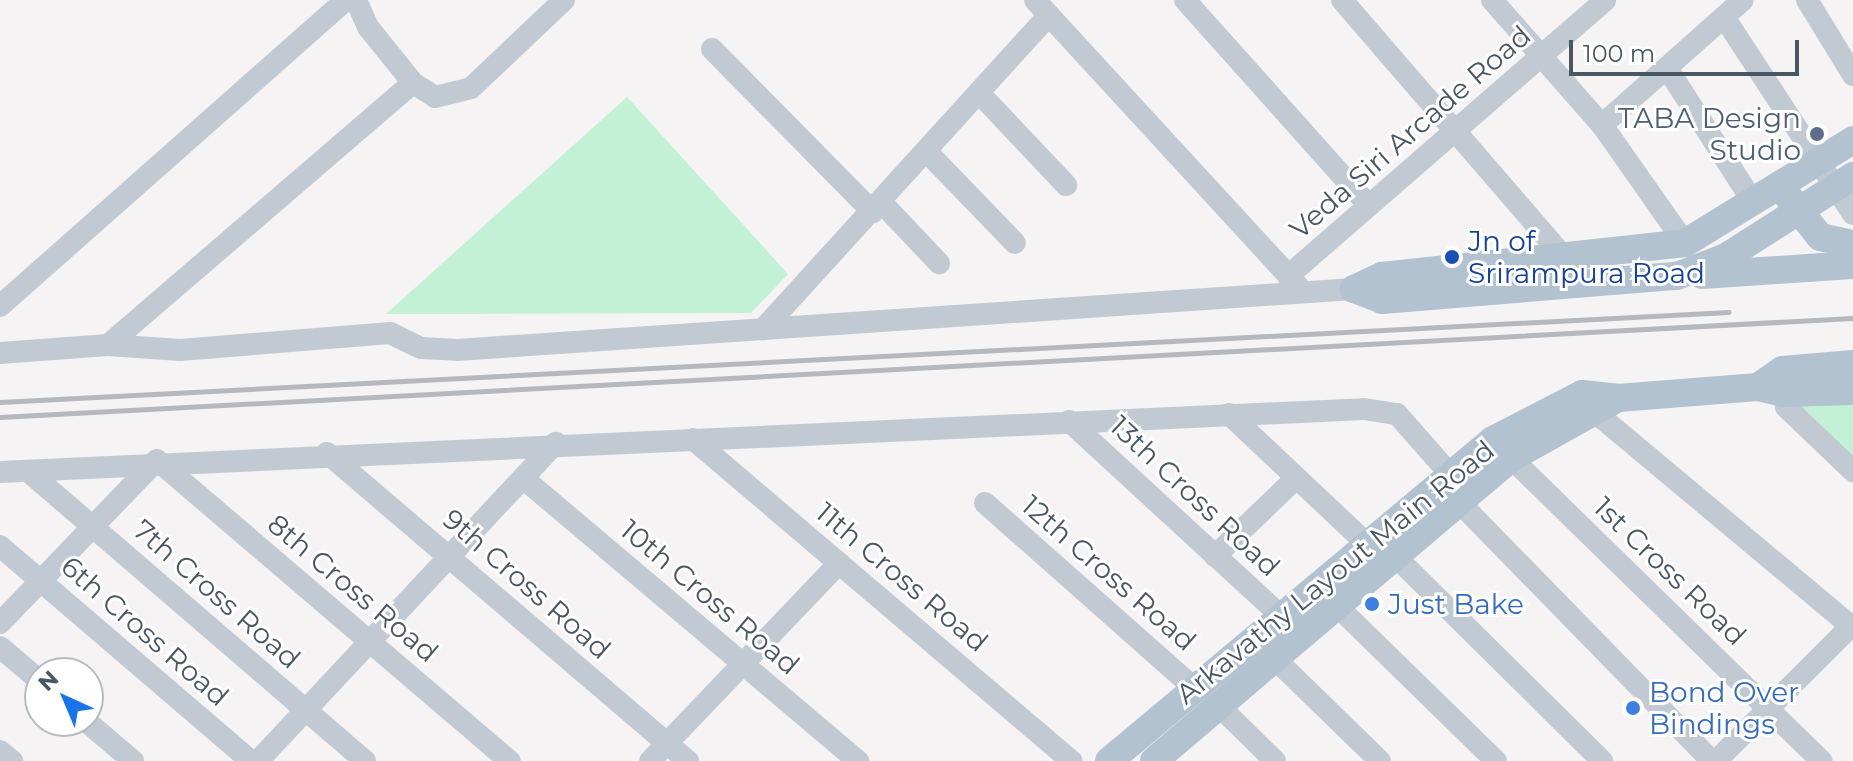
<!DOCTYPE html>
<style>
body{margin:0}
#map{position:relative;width:1853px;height:761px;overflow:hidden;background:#f5f3f3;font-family:Montserrat,sans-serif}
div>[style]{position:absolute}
.green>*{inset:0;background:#c3f1d5}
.minor>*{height:22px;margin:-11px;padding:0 11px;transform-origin:11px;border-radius:11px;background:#c1cad2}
.major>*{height:28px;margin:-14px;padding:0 14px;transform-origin:14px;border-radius:14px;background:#b3c2d1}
.rail>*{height:5px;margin:-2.5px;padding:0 2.5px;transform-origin:2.5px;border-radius:2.5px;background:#b5b8bd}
.dots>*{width:22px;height:22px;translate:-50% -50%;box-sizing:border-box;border:4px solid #fff;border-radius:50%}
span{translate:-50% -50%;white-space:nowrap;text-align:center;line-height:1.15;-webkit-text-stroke:6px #fff;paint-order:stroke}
.service-label{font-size:28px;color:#4e5e75}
.right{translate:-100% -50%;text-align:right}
.street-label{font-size:28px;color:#4a5661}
.transit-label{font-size:28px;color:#164399}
.left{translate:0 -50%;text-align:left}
.shop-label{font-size:28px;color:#366cbe}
.north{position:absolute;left:24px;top:657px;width:80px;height:80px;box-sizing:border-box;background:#fff;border:2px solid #b7bbc0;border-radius:50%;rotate:316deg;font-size:22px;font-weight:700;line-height:32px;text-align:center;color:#4a5661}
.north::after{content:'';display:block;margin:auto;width:28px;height:36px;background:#1a73e8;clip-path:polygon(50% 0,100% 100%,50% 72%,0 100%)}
.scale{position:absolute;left:1569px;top:40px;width:230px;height:36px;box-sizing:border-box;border:4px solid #4a5661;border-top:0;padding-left:10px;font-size:24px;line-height:28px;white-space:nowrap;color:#4a5661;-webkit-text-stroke:6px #fff;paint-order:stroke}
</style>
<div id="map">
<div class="green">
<i style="clip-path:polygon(627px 97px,788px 274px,751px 313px,386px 314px)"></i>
<i style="clip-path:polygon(1853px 403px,1853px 462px,1793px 406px)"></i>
</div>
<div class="minor">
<i style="left:356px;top:0;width:30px;rotate:66deg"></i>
<i style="left:368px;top:27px;width:72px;rotate:51.2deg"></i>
<i style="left:413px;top:83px;width:26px;rotate:32deg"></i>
<i style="left:435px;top:97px;width:37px;rotate:-14deg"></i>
<i style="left:471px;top:88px;width:128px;rotate:-43.4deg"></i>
<i style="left:1035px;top:0;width:389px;rotate:47.4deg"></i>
<i style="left:1185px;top:0;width:276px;rotate:48.2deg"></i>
<i style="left:1342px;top:0;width:341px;rotate:49.2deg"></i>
<i style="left:1492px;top:0;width:167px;rotate:48.7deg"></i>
<i style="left:1602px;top:125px;width:144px;rotate:54.9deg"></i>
<i style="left:1807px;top:0;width:88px;rotate:58.5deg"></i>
<i style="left:1049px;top:15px;width:425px;rotate:132.3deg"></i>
<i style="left:763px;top:329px;width:592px;rotate:-3.87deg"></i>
<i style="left:1724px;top:17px;width:235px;rotate:56.8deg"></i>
<i style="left:712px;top:49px;width:229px;rotate:45.4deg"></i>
<i style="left:1667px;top:68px;width:159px;rotate:57.3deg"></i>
<i style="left:981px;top:95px;width:124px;rotate:46.6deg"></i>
<i style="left:1602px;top:125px;width:188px;rotate:-41.6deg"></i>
<i style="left:928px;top:153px;width:125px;rotate:46deg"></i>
<i style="left:882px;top:203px;width:83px;rotate:46.5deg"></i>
<i style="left:1288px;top:276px;width:420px;rotate:-41deg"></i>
<i style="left:0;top:306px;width:462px;rotate:-41.5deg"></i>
<i style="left:108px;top:345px;width:72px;rotate:4deg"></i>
<i style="left:180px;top:350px;width:211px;rotate:-4.6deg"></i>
<i style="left:390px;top:333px;width:34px;rotate:26deg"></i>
<i style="left:421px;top:348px;width:36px;rotate:3deg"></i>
<i style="left:457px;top:350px;width:307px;rotate:-3.9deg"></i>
<i style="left:0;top:353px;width:108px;rotate:-4.2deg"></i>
<i style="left:108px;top:345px;width:402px;rotate:-40.7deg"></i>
<i style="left:1782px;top:379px;width:28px;rotate:82deg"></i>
<i style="left:1786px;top:407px;width:93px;rotate:43.7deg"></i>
<i style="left:1584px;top:403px;width:351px;rotate:39.9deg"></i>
<i style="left:1229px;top:414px;width:188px;rotate:43.3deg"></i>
<i style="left:1069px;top:421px;width:287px;rotate:42.6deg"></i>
<i style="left:693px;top:439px;width:497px;rotate:40.4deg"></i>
<i style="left:327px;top:453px;width:475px;rotate:40.5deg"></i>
<i style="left:1511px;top:458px;width:434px;rotate:44.3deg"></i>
<i style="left:0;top:472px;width:1365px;rotate:-2.64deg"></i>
<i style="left:1364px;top:409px;width:33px;rotate:9deg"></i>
<i style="left:1397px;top:414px;width:79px;rotate:48.6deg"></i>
<i style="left:29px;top:472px;width:443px;rotate:40.7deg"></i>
<i style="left:523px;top:478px;width:439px;rotate:40.2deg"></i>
<i style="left:1459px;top:502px;width:362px;rotate:45.7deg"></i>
<i style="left:985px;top:503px;width:278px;rotate:41.5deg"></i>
<i style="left:0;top:546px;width:330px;rotate:40.6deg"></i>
<i style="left:1393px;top:554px;width:294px;rotate:44.7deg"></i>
<i style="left:1215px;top:556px;width:112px;rotate:-43.9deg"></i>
<i style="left:1335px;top:604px;width:225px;rotate:44.3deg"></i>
<i style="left:0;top:623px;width:226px;rotate:-46.1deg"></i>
<i style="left:157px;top:460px;width:464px;rotate:40.5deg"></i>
<i style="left:0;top:647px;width:52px;rotate:40.4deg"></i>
<i style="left:1273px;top:657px;width:149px;rotate:44.2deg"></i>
<i style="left:1218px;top:705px;width:80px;rotate:44.5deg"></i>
<i style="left:86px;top:721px;width:62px;rotate:40.4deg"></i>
<i style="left:0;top:751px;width:16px;rotate:40deg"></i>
<i style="left:258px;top:761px;width:436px;rotate:-46.9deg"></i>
<i style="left:650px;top:761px;width:274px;rotate:-46.3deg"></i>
<i style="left:1716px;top:761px;width:191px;rotate:-45deg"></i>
</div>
<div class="major">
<i style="left:1787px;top:195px;width:53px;rotate:51.8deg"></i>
<i style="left:1820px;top:237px;width:34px;rotate:12deg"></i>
<i style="left:1702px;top:275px;width:151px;rotate:-3.8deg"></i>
<i style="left:1354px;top:289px;width:31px;rotate:-25deg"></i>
<i style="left:1382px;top:276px;width:305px;rotate:-6.2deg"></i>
<i style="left:1685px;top:243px;width:197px;rotate:-31.5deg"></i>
<i style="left:1354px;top:289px;width:30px;rotate:21deg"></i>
<i style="left:1382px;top:300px;width:296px;rotate:-4.7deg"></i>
<i style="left:1677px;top:276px;width:53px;rotate:-21.2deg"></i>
<i style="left:1726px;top:257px;width:151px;rotate:-32.5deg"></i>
<i style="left:1758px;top:387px;width:29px;rotate:-35deg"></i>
<i style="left:1782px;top:370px;width:71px;rotate:-4.8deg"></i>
<i style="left:1618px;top:398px;width:140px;rotate:-4.5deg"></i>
<i style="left:1758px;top:387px;width:26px;rotate:13deg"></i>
<i style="left:1783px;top:393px;width:70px;rotate:-1.6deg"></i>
<i style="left:1109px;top:761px;width:500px;rotate:-39.89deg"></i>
<i style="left:1493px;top:440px;width:100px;rotate:-27.3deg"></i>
<i style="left:1582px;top:394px;width:36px;rotate:6deg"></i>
<i style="left:1618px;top:398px;width:123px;rotate:150.7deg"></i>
<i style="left:1511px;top:458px;width:468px;rotate:139.7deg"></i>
</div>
<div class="rail">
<i style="left:0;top:402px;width:1731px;rotate:-2.98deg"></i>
<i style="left:0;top:417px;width:1856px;rotate:-3.06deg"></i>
</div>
<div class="dots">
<i style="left:1817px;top:134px;background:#5c6f8a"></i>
<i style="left:1452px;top:257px;background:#1a4fb4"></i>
<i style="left:1372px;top:604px;background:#3f7fe0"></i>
<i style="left:1633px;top:708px;background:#3f7fe0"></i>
</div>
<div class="service-label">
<span class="right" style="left:1801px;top:134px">TABA Design<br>Studio</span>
</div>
<div class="street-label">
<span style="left:1410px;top:132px;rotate:-41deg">Veda Siri Arcade Road</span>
<span style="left:1195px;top:496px;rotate:43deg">13th Cross Road</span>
<span style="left:1670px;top:571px;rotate:44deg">1st Cross Road</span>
<span style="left:1335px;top:572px;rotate:-39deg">Arkavathy Layout Main Road</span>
<span style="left:1109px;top:573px;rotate:41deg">12th Cross Road</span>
<span style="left:902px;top:577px;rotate:40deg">11th Cross Road</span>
<span style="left:527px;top:584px;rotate:41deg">9th Cross Road</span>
<span style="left:353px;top:588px;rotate:40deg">8th Cross Road</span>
<span style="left:217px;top:594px;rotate:41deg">7th Cross Road</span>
<span style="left:710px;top:597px;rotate:40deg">10th Cross Road</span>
<span style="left:145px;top:631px;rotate:41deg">6th Cross Road</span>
</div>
<div class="transit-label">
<span class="left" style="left:1468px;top:257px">Jn of<br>Srirampura Road</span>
</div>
<div class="shop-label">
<span class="left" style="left:1388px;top:604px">Just Bake</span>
<span class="left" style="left:1649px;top:708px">Bond Over<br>Bindings</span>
</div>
<div class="north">N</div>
<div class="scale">100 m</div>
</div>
